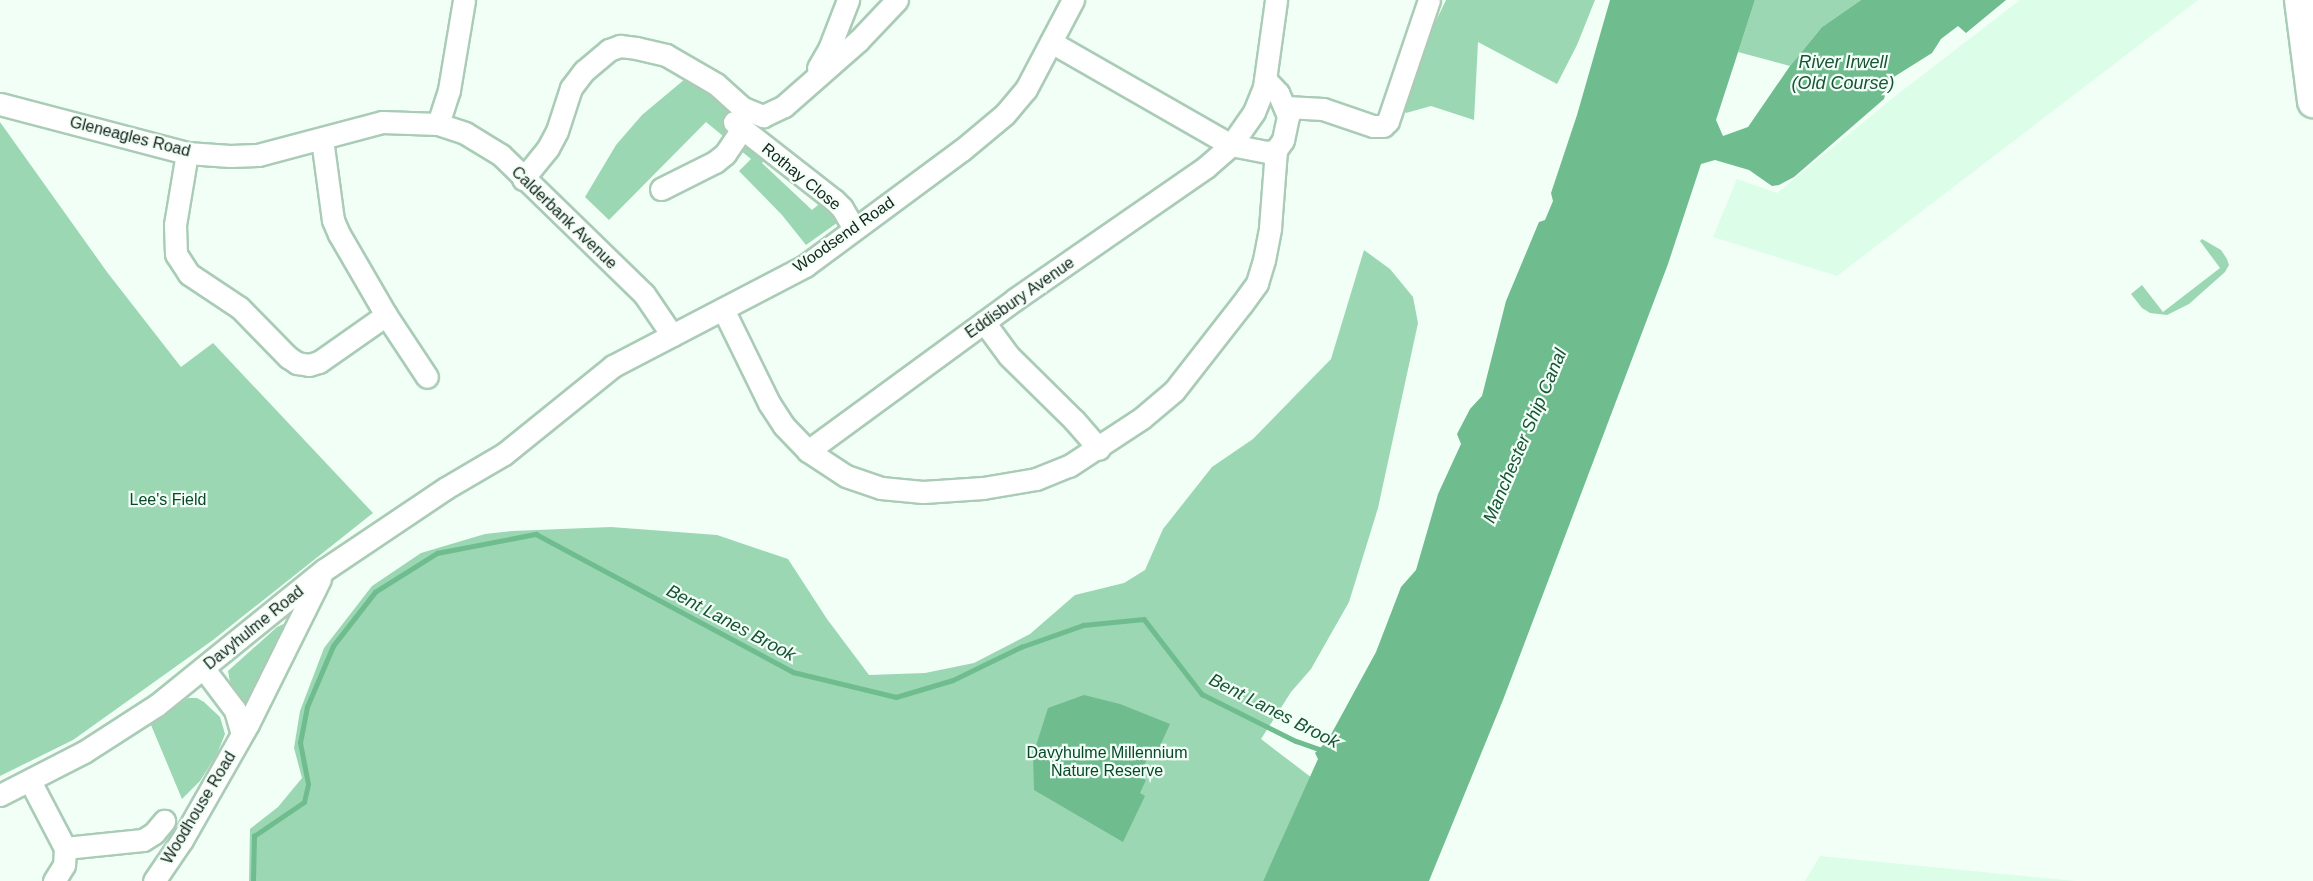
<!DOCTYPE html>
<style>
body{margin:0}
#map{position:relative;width:2313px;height:881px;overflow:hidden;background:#f1fff6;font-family:Helvetica,sans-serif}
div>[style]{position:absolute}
.built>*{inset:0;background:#dcfee8}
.green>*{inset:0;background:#9cd7b3}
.water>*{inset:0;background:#6fbc8f}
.stream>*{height:4.5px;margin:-2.25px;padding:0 2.25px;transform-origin:2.25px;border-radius:2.25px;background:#6fbc8f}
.roads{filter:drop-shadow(2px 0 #aaccb6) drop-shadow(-2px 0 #aaccb6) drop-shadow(0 2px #aaccb6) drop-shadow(0 -2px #aaccb6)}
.minor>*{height:21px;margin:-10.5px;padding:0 10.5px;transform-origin:10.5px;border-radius:10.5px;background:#fff}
.highway>*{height:30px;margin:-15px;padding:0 15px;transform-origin:15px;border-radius:15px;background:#fff}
span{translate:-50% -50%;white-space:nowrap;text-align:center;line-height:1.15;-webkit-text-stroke:4.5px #f1fff6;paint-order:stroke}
.street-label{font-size:16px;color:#142119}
.park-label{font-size:16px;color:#09472a}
.water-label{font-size:18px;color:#195335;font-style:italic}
</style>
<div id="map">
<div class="built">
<i style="clip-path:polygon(2020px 0,2198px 0,1837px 276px,1713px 237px,1737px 179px,1777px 193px,1894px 97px)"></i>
<i style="clip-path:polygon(1820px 856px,2076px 881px,1805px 881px)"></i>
</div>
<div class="green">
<i style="clip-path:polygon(1446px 0,1595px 0,1577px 45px,1557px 84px,1478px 42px,1474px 120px,1431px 106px,1406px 113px,1402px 107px,1423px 48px)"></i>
<i style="clip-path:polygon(1755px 0,1861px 0,1822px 27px,1790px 66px,1738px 52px)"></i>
<i style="clip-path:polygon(685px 79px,701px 85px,777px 144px,762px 163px,812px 210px,830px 195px,848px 215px,806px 245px,782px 215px,739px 171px,751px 159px,706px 122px,609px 220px,585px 197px,616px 145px,642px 115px)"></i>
<i style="clip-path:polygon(0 122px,107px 272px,181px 367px,213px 343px,373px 513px,213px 640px,73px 740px,0 776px)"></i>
<i style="clip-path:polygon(2202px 239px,2221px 250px,2227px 259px,2229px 265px,2225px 272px,2189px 304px,2167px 315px,2150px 313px,2142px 308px,2131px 294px,2142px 285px,2163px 312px,2220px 268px,2200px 241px)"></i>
<i style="clip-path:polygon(1364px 250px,1390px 269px,1413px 297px,1418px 323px,1378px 508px,1349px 602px,1311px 669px,1291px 692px,1261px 739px,1312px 778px,1263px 881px,249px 881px,250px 829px,278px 807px,302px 778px,294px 748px,300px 711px,324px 648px,372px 586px,421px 553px,485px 534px,512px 531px,611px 527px,717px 535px,788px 559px,827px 619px,869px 675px,925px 673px,974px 663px,1030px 634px,1075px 595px,1124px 583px,1145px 570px,1163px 529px,1212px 467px,1253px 439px,1331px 359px)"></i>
<i style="clip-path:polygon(288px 622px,249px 710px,230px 682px,228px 671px,277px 627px)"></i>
<i style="clip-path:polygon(188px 698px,197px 698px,204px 702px,220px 717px,225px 734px,217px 754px,200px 781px,182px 799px,151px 725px)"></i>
</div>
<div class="water">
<i style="clip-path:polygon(1610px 0,1755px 0,1716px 120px,1723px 136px,1748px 127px,1790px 66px,1822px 27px,1861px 0,2006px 0,1966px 33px,1958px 26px,1941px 39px,1932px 53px,1889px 80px,1884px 99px,1794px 177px,1779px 185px,1772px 186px,1749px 170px,1715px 160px,1701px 164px,1668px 264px,1503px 700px,1429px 881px,1263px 881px,1318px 759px,1315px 753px,1328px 740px,1376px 652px,1401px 587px,1416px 570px,1438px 494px,1461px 444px,1457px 434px,1470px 409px,1482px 396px,1506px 301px,1539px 222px,1545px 220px,1553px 201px,1551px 193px,1577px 115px)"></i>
<i style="clip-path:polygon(1084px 695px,1120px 704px,1170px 724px,1155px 757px,1149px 755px,1139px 777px,1146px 780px,1140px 793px,1145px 796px,1123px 842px,1034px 790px,1033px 755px,1048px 708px)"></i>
</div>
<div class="stream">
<i style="left:253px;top:881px;width:45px;rotate:-88.7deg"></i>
<i style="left:254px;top:836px;width:60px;rotate:-34.2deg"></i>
<i style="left:304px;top:802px;width:18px;rotate:-77deg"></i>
<i style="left:308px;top:784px;width:42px;rotate:-101deg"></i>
<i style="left:300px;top:743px;width:37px;rotate:-79deg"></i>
<i style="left:307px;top:707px;width:66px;rotate:-66.9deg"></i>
<i style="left:333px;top:646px;width:68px;rotate:-52.1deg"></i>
<i style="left:375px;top:592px;width:73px;rotate:-32.2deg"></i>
<i style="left:437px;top:553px;width:101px;rotate:-10.9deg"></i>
<i style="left:536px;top:534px;width:292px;rotate:28.2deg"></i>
<i style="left:793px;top:672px;width:106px;rotate:13.6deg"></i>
<i style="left:896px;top:697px;width:59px;rotate:-16.6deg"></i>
<i style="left:953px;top:680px;width:76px;rotate:-25.9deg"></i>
<i style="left:1021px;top:647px;width:66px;rotate:-19.5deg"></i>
<i style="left:1083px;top:625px;width:61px;rotate:-5.6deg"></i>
<i style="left:1144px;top:619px;width:95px;rotate:52.3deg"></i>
<i style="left:1202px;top:694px;width:105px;rotate:26.6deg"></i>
<i style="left:1296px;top:741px;width:28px;rotate:19deg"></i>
</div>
<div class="roads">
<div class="minor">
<i style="left:1051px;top:42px;width:207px;rotate:29.8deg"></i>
<i style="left:1231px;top:145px;width:38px;rotate:11deg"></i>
<i style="left:1268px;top:152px;width:8px;rotate:-14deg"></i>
<i style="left:1276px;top:150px;width:12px;rotate:-55deg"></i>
<i style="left:1283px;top:140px;width:25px;rotate:-78deg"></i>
<i style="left:1288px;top:116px;width:25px;rotate:-113deg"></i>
<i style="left:1278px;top:93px;width:19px;rotate:-133deg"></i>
<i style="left:818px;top:68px;width:22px;rotate:-60deg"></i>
<i style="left:829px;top:49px;width:53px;rotate:-68.8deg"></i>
<i style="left:0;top:104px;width:193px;rotate:14.7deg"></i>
<i style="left:187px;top:153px;width:43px;rotate:4deg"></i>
<i style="left:230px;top:156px;width:28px;rotate:-2deg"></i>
<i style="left:258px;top:155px;width:128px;rotate:-14.9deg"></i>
<i style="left:382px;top:122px;width:56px;rotate:2deg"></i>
<i style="left:438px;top:124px;width:28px;rotate:18deg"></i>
<i style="left:465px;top:133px;width:42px;rotate:31.4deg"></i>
<i style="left:501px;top:155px;width:199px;rotate:44.2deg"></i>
<i style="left:644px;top:294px;width:50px;rotate:55.7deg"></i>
<i style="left:1286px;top:107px;width:37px;rotate:3deg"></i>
<i style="left:1323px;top:109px;width:53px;rotate:18.8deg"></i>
<i style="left:1373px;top:126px;width:10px"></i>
<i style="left:1383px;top:126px;width:7px;rotate:-45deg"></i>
<i style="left:1388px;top:121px;width:128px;rotate:-71.3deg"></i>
<i style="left:734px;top:122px;width:127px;rotate:38deg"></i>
<i style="left:834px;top:200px;width:11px;rotate:45deg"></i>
<i style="left:842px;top:208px;width:24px;rotate:60deg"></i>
<i style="left:438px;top:124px;width:36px;rotate:-72deg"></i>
<i style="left:449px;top:90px;width:91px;rotate:-80.5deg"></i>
<i style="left:322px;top:139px;width:82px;rotate:82.3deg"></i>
<i style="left:333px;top:220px;width:15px;rotate:67deg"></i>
<i style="left:339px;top:234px;width:94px;rotate:59.9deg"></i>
<i style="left:386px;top:315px;width:74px;rotate:56.5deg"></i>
<i style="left:187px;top:153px;width:73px;rotate:99.5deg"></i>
<i style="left:175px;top:225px;width:29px;rotate:88deg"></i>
<i style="left:176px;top:254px;width:24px;rotate:57deg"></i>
<i style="left:189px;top:274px;width:61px;rotate:33.7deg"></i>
<i style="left:240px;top:308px;width:69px;rotate:45.6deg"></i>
<i style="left:288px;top:357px;width:11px;rotate:34deg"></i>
<i style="left:297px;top:363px;width:12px;rotate:9deg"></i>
<i style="left:309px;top:365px;width:10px;rotate:-17deg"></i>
<i style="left:319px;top:362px;width:82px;rotate:-35deg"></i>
<i style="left:523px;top:179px;width:40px;rotate:-51deg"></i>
<i style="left:548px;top:148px;width:19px;rotate:-62deg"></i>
<i style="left:557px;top:131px;width:45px;rotate:-72deg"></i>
<i style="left:571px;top:88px;width:21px;rotate:-53deg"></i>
<i style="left:584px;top:71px;width:33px;rotate:-40deg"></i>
<i style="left:609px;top:50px;width:12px;rotate:-20deg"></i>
<i style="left:620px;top:46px;width:16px;rotate:7deg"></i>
<i style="left:636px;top:48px;width:31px;rotate:13deg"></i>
<i style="left:666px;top:55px;width:58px;rotate:30.1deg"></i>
<i style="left:716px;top:84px;width:36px;rotate:42deg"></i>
<i style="left:743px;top:108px;width:22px;rotate:22deg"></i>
<i style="left:763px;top:116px;width:23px;rotate:-25deg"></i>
<i style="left:784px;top:106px;width:100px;rotate:-41.3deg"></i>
<i style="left:859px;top:40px;width:55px;rotate:-46.5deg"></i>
<i style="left:661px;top:189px;width:60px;rotate:-26.6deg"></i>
<i style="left:715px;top:162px;width:13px;rotate:-39deg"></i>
<i style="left:725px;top:154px;width:30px;rotate:-56deg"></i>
<i style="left:723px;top:309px;width:105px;rotate:63.9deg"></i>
<i style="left:769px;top:403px;width:27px;rotate:57deg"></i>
<i style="left:784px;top:426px;width:35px;rotate:46deg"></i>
<i style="left:808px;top:451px;width:45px;rotate:33.3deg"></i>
<i style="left:846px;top:476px;width:37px;rotate:19deg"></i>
<i style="left:881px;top:488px;width:42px;rotate:5.4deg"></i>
<i style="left:923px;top:492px;width:60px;rotate:-3.8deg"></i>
<i style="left:983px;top:488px;width:54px;rotate:-9.6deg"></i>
<i style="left:1036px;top:479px;width:35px;rotate:-22deg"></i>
<i style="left:1069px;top:466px;width:87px;rotate:-33.3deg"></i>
<i style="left:1142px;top:418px;width:42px;rotate:-40.2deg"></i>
<i style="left:1174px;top:391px;width:110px;rotate:-52deg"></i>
<i style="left:1242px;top:304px;width:26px;rotate:-54deg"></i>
<i style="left:1257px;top:283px;width:24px;rotate:-73deg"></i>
<i style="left:1264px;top:260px;width:33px;rotate:-79deg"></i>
<i style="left:1270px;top:228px;width:78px;rotate:-85.6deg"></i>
<i style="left:984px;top:322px;width:42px;rotate:53.7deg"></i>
<i style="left:1009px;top:356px;width:91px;rotate:44.6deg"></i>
<i style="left:1074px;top:420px;width:38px;rotate:49deg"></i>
<i style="left:808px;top:451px;width:255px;rotate:-36.2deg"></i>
<i style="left:1014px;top:300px;width:234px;rotate:-34.7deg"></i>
<i style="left:1206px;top:167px;width:33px;rotate:-41deg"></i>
<i style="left:1231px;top:145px;width:40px;rotate:-55.1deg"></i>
<i style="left:1254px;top:112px;width:27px;rotate:-68deg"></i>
<i style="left:1264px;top:87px;width:88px;rotate:-82.1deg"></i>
<i style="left:204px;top:669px;width:51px;rotate:52.9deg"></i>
<i style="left:235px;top:710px;width:25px;rotate:74deg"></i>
<i style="left:30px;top:781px;width:76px;rotate:62.4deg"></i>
<i style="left:65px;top:848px;width:17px;rotate:93deg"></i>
<i style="left:64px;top:865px;width:19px;rotate:122deg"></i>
<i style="left:0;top:795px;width:94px;rotate:-27.1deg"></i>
<i style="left:84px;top:752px;width:87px;rotate:-32.8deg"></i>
<i style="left:157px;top:705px;width:215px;rotate:-39deg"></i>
<i style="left:324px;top:570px;width:147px;rotate:-33.9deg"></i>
<i style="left:446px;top:488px;width:67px;rotate:-30.4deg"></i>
<i style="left:504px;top:454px;width:140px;rotate:-38.9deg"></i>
<i style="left:613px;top:366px;width:216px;rotate:-27.5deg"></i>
<i style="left:805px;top:266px;width:195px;rotate:-36.5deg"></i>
<i style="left:962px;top:150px;width:56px;rotate:-39.9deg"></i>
<i style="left:1005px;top:114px;width:33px;rotate:-50deg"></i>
<i style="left:1026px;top:89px;width:101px;rotate:-62.2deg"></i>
<i style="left:65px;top:848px;width:78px;rotate:-5.9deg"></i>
<i style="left:143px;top:840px;width:13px;rotate:-32deg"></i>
<i style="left:154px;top:833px;width:16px;rotate:-50deg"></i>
<i style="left:154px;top:881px;width:50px;rotate:-55.7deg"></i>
<i style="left:182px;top:840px;width:133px;rotate:-60.4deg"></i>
<i style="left:248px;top:724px;width:162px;rotate:-63.6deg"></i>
</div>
<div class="highway">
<i style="left:2300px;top:0;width:103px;rotate:82.7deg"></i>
</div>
</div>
<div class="street-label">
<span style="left:130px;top:137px;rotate:14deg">Gleneagles Road</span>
<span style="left:801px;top:177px;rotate:39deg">Rothay Close</span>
<span style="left:564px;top:218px;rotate:44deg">Calderbank Avenue</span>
<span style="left:844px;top:235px;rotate:-35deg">Woodsend Road</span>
<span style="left:1020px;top:298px;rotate:-35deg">Eddisbury Avenue</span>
<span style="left:254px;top:628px;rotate:-39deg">Davyhulme Road</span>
<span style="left:199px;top:808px;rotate:-59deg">Woodhouse Road</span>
</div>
<div class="park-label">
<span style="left:168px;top:500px">Lee's Field</span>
<span style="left:1107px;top:762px">Davyhulme Millennium<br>Nature Reserve</span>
</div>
<div class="water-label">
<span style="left:1843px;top:73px">River Irwell<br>(Old Course)</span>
<span style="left:1525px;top:436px;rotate:-67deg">Manchester Ship Canal</span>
<span style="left:731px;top:623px;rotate:28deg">Bent Lanes Brook</span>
<span style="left:1274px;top:711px;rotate:27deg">Bent Lanes Brook</span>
</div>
</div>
